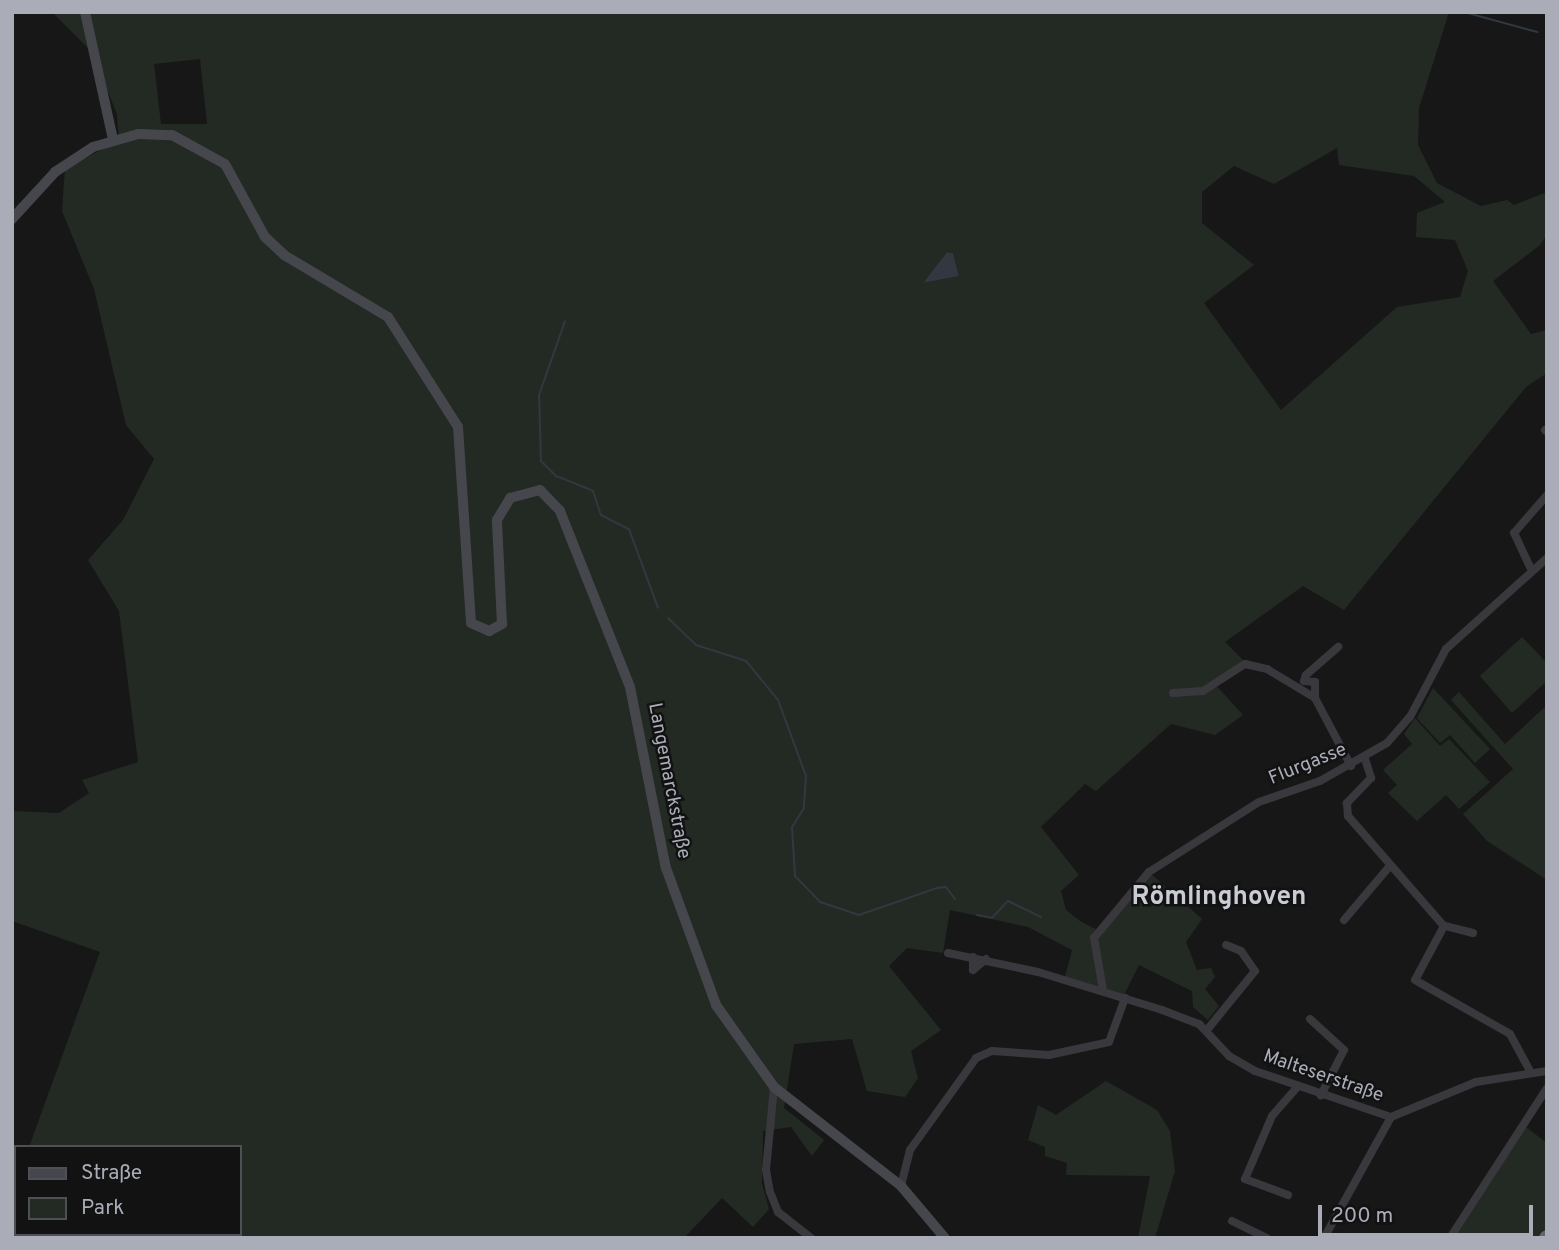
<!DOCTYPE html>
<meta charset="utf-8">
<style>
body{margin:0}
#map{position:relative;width:1559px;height:1250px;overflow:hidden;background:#171718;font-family:Overpass,sans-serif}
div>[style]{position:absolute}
.green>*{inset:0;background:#232a24}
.water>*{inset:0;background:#313840}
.stream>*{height:2px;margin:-1px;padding:0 1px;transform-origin:1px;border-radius:1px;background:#313840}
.street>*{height:8px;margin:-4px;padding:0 4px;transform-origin:4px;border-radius:4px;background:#38383d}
.secondary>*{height:10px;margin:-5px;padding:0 5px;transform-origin:5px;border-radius:5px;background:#46474d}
.highway>*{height:14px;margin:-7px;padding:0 7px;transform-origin:7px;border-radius:7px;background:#64666d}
span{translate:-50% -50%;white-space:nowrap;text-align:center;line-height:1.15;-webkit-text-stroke:5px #121213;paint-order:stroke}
.street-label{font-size:19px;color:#aaadb7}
.district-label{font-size:26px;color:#caccd3;font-weight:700}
.frame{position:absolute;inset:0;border:14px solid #aaadb7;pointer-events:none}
.legend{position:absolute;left:14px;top:1145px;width:228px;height:91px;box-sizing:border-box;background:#121213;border:2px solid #4f5055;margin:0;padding:9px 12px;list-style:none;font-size:21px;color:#aaadb7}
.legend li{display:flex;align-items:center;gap:14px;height:35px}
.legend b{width:35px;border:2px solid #4f5055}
.scale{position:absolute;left:1318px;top:1205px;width:215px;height:32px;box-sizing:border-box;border:4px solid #aaadb7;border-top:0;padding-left:9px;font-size:21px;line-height:24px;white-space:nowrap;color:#aaadb7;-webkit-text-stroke:5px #121213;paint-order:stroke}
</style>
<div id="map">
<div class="green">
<i style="clip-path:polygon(evenodd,52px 12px,1449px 12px,1419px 108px,1418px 145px,1437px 183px,1481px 206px,1507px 200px,1514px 205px,1547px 192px,1547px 234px,1540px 245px,1493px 281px,1531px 334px,1547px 330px,1547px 373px,1526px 387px,1344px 610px,1303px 586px,1225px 642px,1244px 661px,1213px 682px,1243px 715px,1215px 735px,1171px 724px,1096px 791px,1085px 784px,1041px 827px,1079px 875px,1061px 891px,1066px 910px,1080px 921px,1099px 931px,1149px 872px,1202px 919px,1186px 942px,1197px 970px,1211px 968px,1215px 977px,1205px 989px,1219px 1006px,1208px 1020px,1193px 1007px,1192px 991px,1139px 965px,1123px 997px,1065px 977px,1072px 950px,1028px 927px,950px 910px,943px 953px,907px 948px,889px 966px,941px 1030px,911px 1051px,918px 1078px,905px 1097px,867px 1091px,852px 1039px,794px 1044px,784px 1108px,824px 1140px,812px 1156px,791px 1127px,763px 1131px,762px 1184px,769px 1209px,753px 1227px,722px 1198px,684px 1238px,12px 1238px,16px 1186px,16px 1234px,240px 1234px,240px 1147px,29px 1147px,100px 952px,12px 921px,12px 811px,59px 813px,89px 793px,82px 780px,138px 762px,119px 611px,88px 560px,123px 520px,154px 459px,126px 425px,94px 289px,62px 211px,65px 168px,119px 141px,117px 114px,92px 52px,52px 12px,200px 59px,207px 124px,161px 124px,154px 64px,200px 59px,52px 12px,1337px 148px,1339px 165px,1414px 176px,1445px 202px,1417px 213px,1416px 237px,1455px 240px,1468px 271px,1460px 297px,1397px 307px,1281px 410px,1204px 303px,1254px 265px,1202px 223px,1202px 192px,1234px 166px,1274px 184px,1337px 148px,52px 12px,947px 252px,953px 253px,959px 276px,923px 283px,947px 252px)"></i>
<i style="clip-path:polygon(1522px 637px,1547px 663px,1547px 681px,1512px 713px,1480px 676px)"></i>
<i style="clip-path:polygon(1433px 688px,1490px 749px,1475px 763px,1450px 735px,1440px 743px,1417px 718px)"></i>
<i style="clip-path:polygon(1459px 692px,1505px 744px,1547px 705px,1547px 880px,1487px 841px,1463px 814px,1513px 769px,1451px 700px)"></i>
<i style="clip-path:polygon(1415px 718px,1440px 746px,1449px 739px,1490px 782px,1459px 809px,1446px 795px,1417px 821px,1388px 793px,1397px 785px,1383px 770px,1412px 744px,1404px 734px)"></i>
<i style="clip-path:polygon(1106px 1081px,1157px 1110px,1170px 1131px,1175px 1171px,1155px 1238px,1138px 1238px,1150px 1176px,1066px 1175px,1067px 1163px,1045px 1156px,1045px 1147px,1028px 1140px,1038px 1105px,1056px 1115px)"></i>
<i style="clip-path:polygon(1526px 1127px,1547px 1143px,1547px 1229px,1538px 1238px,1455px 1238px)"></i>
</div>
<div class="water">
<i style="clip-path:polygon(947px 252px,953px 253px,959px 276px,923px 283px)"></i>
</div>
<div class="stream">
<i style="left:1464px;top:12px;width:76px;rotate:15.3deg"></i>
<i style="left:557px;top:477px;width:23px;rotate:-135deg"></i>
<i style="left:541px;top:461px;width:66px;rotate:-91.7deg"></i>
<i style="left:539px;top:395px;width:78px;rotate:-70.6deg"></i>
<i style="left:559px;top:477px;width:37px;rotate:22deg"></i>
<i style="left:593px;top:491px;width:25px;rotate:72deg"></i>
<i style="left:601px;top:515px;width:31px;rotate:27deg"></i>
<i style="left:629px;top:529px;width:84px;rotate:69.8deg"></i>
<i style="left:668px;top:618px;width:39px;rotate:44deg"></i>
<i style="left:696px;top:645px;width:52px;rotate:17.7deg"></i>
<i style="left:746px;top:661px;width:50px;rotate:50.6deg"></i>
<i style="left:778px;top:700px;width:81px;rotate:69.8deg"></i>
<i style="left:806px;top:776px;width:32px;rotate:94deg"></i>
<i style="left:804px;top:808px;width:22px;rotate:122deg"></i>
<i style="left:792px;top:827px;width:49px;rotate:86.5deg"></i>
<i style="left:795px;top:876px;width:36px;rotate:46deg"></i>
<i style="left:820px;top:902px;width:41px;rotate:18.4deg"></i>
<i style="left:859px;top:915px;width:83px;rotate:-19.1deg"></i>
<i style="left:937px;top:888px;width:9px;rotate:-6deg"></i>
<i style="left:946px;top:887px;width:15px;rotate:53deg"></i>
<i style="left:977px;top:915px;width:15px;rotate:11deg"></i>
<i style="left:992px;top:918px;width:23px;rotate:-47deg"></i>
<i style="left:1008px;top:901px;width:37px;rotate:26deg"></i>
</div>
<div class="street">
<i style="left:1545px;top:430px;width:3px;rotate:45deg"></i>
<i style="left:1530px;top:567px;width:38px;rotate:-115deg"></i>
<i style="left:1514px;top:533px;width:50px;rotate:-49deg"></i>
<i style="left:1173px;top:693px;width:30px;rotate:-4deg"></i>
<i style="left:1203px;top:691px;width:50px;rotate:-32.7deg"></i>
<i style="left:1245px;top:664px;width:23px;rotate:13deg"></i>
<i style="left:1267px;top:669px;width:56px;rotate:31.1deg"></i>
<i style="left:1315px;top:698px;width:77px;rotate:62.1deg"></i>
<i style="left:1315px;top:698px;width:16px;rotate:-90deg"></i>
<i style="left:1315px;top:682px;width:11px;rotate:-175deg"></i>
<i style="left:1304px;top:681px;width:6px;rotate:-72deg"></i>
<i style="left:1306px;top:675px;width:43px;rotate:-41.2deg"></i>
<i style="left:1365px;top:759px;width:20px;rotate:72deg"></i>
<i style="left:1371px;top:778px;width:35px;rotate:134deg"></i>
<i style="left:1347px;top:803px;width:13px;rotate:86deg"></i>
<i style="left:1348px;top:816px;width:146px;rotate:48.9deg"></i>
<i style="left:1344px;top:920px;width:70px;rotate:-49.7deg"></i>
<i style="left:1473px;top:933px;width:30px;rotate:-166deg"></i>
<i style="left:1444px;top:926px;width:61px;rotate:118.2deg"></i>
<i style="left:1415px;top:980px;width:109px;rotate:29.6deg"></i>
<i style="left:1510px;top:1034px;width:42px;rotate:61.6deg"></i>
<i style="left:948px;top:953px;width:92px;rotate:11.9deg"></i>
<i style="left:1038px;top:972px;width:130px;rotate:17deg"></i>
<i style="left:1162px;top:1010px;width:40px;rotate:21deg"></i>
<i style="left:1199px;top:1024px;width:44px;rotate:46.8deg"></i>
<i style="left:1229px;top:1056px;width:30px;rotate:30deg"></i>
<i style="left:1255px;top:1071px;width:144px;rotate:18.7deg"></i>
<i style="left:1391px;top:1117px;width:92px;rotate:-22.4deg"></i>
<i style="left:1476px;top:1082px;width:72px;rotate:-8.8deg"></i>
<i style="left:973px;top:957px;width:13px;rotate:90deg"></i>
<i style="left:973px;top:970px;width:17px;rotate:-40deg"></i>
<i style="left:1103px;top:990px;width:53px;rotate:-99.8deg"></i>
<i style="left:1094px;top:938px;width:86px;rotate:-50.2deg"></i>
<i style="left:1149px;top:872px;width:130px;rotate:-32.5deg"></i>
<i style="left:1259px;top:802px;width:65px;rotate:-19deg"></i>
<i style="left:1320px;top:781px;width:77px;rotate:-29.6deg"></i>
<i style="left:1387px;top:743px;width:35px;rotate:-49deg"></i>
<i style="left:1410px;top:717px;width:77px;rotate:-62.1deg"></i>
<i style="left:1446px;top:649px;width:136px;rotate:-42deg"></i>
<i style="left:1310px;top:1019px;width:46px;rotate:42.4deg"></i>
<i style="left:1344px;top:1050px;width:51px;rotate:117.1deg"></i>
<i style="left:1207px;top:1030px;width:76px;rotate:-50.9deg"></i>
<i style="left:1255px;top:971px;width:24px;rotate:-125deg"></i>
<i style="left:1241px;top:951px;width:16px;rotate:-158deg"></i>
<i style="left:774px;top:1087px;width:83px;rotate:95.5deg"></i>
<i style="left:766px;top:1170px;width:22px;rotate:80deg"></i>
<i style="left:770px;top:1192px;width:22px;rotate:68deg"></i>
<i style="left:778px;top:1212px;width:42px;rotate:38.2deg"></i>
<i style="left:901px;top:1186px;width:37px;rotate:-76deg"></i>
<i style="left:910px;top:1150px;width:113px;rotate:-54.3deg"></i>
<i style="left:976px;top:1058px;width:17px;rotate:-24deg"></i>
<i style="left:992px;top:1051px;width:57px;rotate:4deg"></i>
<i style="left:1049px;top:1055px;width:61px;rotate:-12.2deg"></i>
<i style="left:1109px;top:1042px;width:47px;rotate:-70deg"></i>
<i style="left:1288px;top:1195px;width:46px;rotate:-159.6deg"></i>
<i style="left:1245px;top:1179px;width:69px;rotate:-66.8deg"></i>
<i style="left:1272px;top:1116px;width:40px;rotate:-49deg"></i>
<i style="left:1232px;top:1221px;width:39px;rotate:26deg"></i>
<i style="left:1324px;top:1238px;width:138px;rotate:-61deg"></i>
<i style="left:1450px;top:1238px;width:179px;rotate:-57.1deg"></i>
</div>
<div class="secondary">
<i style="left:85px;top:12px;width:130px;rotate:77.6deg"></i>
<i style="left:12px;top:219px;width:64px;rotate:-47.5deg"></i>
<i style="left:55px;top:172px;width:45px;rotate:-33.3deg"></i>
<i style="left:93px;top:147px;width:47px;rotate:-16.1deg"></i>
<i style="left:138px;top:134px;width:34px;rotate:2deg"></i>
<i style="left:172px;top:135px;width:60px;rotate:28.7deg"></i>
<i style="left:225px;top:164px;width:83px;rotate:61.3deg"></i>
<i style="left:265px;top:237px;width:26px;rotate:43deg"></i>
<i style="left:284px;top:255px;width:121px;rotate:30.8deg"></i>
<i style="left:388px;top:317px;width:130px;rotate:57.5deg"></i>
<i style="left:458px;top:427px;width:196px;rotate:86.2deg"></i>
<i style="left:471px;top:623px;width:20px;rotate:24deg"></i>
<i style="left:489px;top:631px;width:15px;rotate:-28deg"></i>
<i style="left:502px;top:624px;width:104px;rotate:-92.8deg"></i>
<i style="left:497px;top:520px;width:26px;rotate:-59deg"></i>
<i style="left:510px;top:498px;width:31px;rotate:-15deg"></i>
<i style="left:540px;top:490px;width:29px;rotate:46deg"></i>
<i style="left:560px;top:511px;width:189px;rotate:68.3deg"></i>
<i style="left:630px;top:687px;width:185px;rotate:78.8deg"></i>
<i style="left:666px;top:868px;width:146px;rotate:69.9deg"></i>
<i style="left:716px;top:1005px;width:100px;rotate:54.7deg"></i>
<i style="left:774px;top:1087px;width:161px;rotate:37.9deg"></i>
<i style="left:901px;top:1186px;width:68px;rotate:49.8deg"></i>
</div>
<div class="highway">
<i style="left:1546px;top:1238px;width:1px;rotate:-45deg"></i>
</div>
<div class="street-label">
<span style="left:1308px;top:765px;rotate:-22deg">Flurgasse</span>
<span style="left:668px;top:781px;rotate:79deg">Langemarckstraße</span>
<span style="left:1323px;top:1077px;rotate:19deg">Malteserstraße</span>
</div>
<div class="district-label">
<span style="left:1219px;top:898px">Römlinghoven</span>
</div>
<div class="frame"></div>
<ul class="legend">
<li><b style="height:9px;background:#46474d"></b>Straße</li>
<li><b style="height:19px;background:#232a24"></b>Park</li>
</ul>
<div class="scale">200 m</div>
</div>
